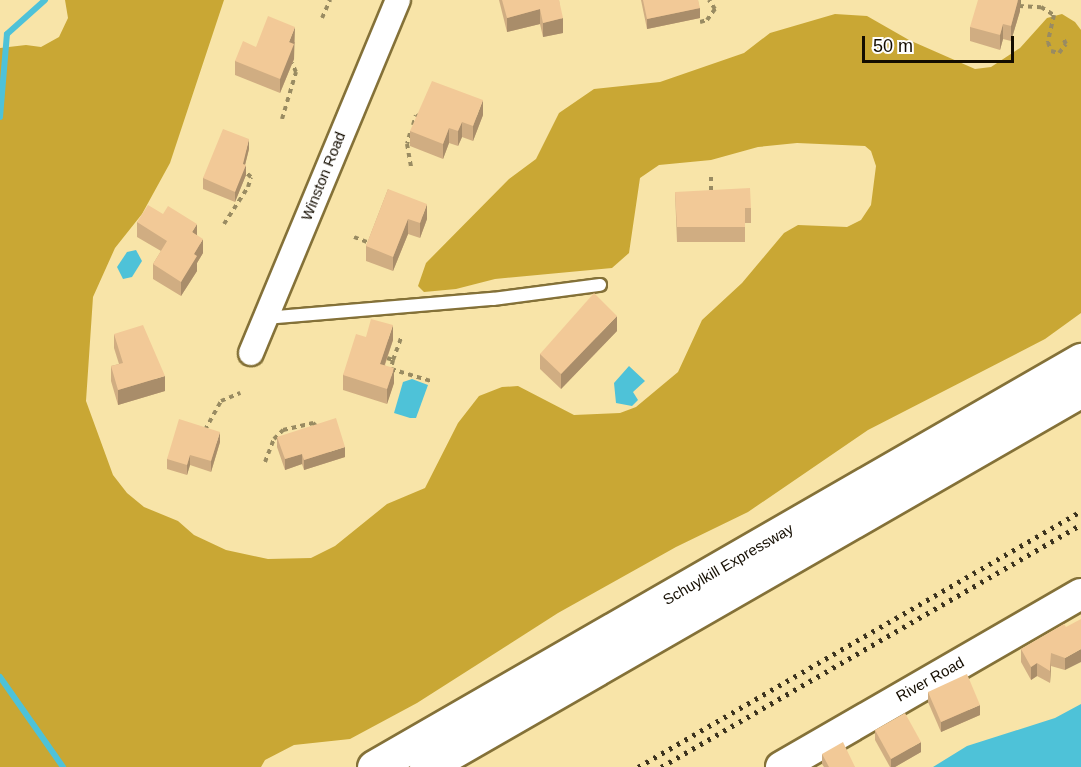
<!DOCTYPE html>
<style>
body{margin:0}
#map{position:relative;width:1081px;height:767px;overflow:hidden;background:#f8e4a8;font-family:Arial,sans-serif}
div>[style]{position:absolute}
.forest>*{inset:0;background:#c9a734}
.water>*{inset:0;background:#4ec2d8}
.stream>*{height:6px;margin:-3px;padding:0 3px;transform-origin:3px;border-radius:3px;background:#4ec2d8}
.path>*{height:4px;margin-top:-2px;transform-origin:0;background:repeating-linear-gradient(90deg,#998b62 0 4.5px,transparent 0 9px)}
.roads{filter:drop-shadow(2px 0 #847138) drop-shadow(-2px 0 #847138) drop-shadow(0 2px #847138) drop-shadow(0 -2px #847138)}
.service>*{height:12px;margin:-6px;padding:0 6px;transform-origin:6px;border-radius:6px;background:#fff}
.minor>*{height:24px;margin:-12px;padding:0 12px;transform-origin:12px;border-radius:12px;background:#fff}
.tertiary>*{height:30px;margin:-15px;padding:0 15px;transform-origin:15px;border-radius:15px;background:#fff}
.motorway>*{height:33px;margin:-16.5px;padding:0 16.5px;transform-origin:16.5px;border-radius:16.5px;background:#fff}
.rail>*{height:4.5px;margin-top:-2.25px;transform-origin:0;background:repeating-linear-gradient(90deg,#3c331e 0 3px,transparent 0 9px)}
.wall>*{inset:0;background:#d0ad82}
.shaded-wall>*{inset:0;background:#a98d6a}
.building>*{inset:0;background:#f2c997}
span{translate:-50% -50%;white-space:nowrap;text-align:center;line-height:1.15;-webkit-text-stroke:4.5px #fff;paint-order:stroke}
.street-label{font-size:15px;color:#140d00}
.scale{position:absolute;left:862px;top:36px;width:152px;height:27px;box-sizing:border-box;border:3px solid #140d00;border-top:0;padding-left:8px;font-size:18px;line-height:21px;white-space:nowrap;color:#140d00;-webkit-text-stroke:4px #fff;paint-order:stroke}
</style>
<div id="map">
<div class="forest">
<i style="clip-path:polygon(65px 0,224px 0,170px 163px,142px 214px,115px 248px,93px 297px,86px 401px,113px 475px,127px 493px,144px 507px,178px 521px,194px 535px,226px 550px,268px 559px,311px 558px,335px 546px,387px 504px,425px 488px,458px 423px,479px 396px,502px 387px,518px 386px,574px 415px,620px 413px,636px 407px,678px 372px,702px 320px,742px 283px,784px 233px,798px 225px,847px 227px,861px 220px,871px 205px,876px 166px,871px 151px,865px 146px,797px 143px,758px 147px,711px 160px,659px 165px,640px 178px,629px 253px,612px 268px,495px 279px,456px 289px,424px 292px,418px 286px,426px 263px,509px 179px,536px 159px,559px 113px,594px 89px,660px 82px,744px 53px,770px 33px,835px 14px,867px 16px,909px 40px,975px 69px,991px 67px,1020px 48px,1047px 18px,1062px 14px,1075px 22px,1081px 30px,1081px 313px,1045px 339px,868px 430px,748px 512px,676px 547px,558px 613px,417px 703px,350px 739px,294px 745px,265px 760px,261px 767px,0 767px,0 48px,26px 45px,41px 47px,59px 37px,68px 18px)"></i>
</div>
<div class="water">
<i style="clip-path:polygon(136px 250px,142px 261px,132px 277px,123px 279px,117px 267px,127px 252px)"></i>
<i style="clip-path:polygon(629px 366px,645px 381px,633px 392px,638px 400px,632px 406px,616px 403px,614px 383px)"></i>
<i style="clip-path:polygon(412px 379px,428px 385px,416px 418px,410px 418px,394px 413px,403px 382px)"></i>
<i style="clip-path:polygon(1081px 704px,1081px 767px,933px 767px,967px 746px,1055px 718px)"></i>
</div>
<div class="stream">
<i style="left:0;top:117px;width:83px;rotate:-85.2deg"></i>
<i style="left:7px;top:34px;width:51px;rotate:-41.8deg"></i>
<i style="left:0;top:677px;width:110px;rotate:55deg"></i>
</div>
<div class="path">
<i style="left:1019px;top:0;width:6px;rotate:90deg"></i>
<i style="left:1019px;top:6px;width:22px;rotate:3deg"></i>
<i style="left:1041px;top:7px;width:15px;rotate:32deg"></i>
<i style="left:1054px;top:15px;width:28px;rotate:103deg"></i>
<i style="left:1048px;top:42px;width:9px;rotate:72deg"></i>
<i style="left:1051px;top:51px;width:8px;rotate:14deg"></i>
<i style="left:1059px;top:53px;width:11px;rotate:-52deg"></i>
<i style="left:1066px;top:44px;width:7px;rotate:-117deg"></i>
<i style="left:322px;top:18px;width:20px;rotate:-66deg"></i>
<i style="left:700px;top:22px;width:7px;rotate:-16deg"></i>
<i style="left:707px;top:20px;width:14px;rotate:-54deg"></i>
<i style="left:715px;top:9px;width:11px;rotate:-124deg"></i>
<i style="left:282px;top:119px;width:49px;rotate:-73.4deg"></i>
<i style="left:296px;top:72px;width:10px;rotate:-114deg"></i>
<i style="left:413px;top:125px;width:10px;rotate:-73deg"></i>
<i style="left:416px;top:115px;width:5px;rotate:22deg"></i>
<i style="left:410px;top:133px;width:11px;rotate:105deg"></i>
<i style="left:407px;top:144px;width:23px;rotate:80deg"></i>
<i style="left:711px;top:177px;width:17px;rotate:90deg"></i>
<i style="left:224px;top:224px;width:44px;rotate:-57deg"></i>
<i style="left:248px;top:187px;width:10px;rotate:-73deg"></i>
<i style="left:251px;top:177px;width:9px;rotate:-139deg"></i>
<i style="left:354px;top:237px;width:17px;rotate:21deg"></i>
<i style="left:387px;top:358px;width:6px;rotate:18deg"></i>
<i style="left:393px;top:360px;width:23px;rotate:-70deg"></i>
<i style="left:393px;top:360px;width:9px;rotate:103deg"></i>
<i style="left:391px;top:369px;width:42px;rotate:16.7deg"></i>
<i style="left:205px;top:430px;width:33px;rotate:-61deg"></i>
<i style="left:221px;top:401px;width:21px;rotate:-23deg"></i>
<i style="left:265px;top:462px;width:25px;rotate:-69deg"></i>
<i style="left:274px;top:439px;width:13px;rotate:-45deg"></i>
<i style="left:283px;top:430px;width:31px;rotate:-13deg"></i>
<i style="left:313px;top:423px;width:7px;rotate:45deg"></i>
</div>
<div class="roads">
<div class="service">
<i style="left:265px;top:318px;width:229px;rotate:-4.8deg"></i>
<i style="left:493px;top:299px;width:108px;rotate:-7.5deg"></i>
</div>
<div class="minor">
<i style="left:251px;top:353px;width:382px;rotate:-67.4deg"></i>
</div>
<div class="tertiary">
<i style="left:781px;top:767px;width:346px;rotate:-30deg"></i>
</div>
<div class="motorway">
<i style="left:374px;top:767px;width:816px;rotate:-29.93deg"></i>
<i style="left:426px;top:767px;width:756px;rotate:-29.92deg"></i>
</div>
</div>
<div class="rail">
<i style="left:638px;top:767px;width:512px;rotate:-30.02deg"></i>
<i style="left:661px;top:767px;width:485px;rotate:-30deg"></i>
</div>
<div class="wall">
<i style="clip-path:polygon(499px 0,559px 0,563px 33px,543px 37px,540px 24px,507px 32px)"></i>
<i style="clip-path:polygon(641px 0,698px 0,700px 18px,647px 29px)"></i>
<i style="clip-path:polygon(1020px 0,1020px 11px,1011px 41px,1003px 39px,1000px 50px,970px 41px,970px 27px)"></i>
<i style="clip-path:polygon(295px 42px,294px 45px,294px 59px,280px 93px,235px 75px,235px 61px,256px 47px)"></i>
<i style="clip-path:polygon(483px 115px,473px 141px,462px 137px,458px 146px,449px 143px,443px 159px,410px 146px,410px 131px)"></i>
<i style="clip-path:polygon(249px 149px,245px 165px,246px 175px,235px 202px,203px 189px,203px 178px)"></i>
<i style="clip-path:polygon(388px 189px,427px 219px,420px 238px,408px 234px,393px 271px,366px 261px,366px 246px)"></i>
<i style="clip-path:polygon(675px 192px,751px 208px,751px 223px,745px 223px,745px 242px,677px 242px)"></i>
<i style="clip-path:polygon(137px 222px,197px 235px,203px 253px,197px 263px,197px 271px,181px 296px,153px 279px,153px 264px,161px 251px,137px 237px)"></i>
<i style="clip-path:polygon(617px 331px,561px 389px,540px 369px,540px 354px)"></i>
<i style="clip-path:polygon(114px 334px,165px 391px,118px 405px,111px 381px,111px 366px,119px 364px,114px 348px)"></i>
<i style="clip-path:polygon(366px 337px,393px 340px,385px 365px,394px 383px,387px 404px,343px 390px,343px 375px)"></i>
<i style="clip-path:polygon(277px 437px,345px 457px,304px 470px,302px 464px,285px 470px,277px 447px)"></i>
<i style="clip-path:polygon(220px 442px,211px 472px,190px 465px,187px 475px,167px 469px,167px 459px)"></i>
<i style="clip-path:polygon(1066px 627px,1065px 670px,1051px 666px,1050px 683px,1037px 676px,1031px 680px,1021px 662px,1021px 649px)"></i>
<i style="clip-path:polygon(928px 692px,980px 715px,941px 732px,928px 702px)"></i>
<i style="clip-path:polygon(875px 730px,921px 752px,895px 767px,890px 767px,875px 740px)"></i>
<i style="clip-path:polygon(822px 754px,855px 767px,824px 767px,822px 764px)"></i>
</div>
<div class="shaded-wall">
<i style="clip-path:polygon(1018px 0,1020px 0,1020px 11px,1011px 41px,1011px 26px)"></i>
<i style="clip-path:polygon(700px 8px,700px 18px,647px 29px,647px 19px)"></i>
<i style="clip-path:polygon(540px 9px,540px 24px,507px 32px,507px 18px)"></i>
<i style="clip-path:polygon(563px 18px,563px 33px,543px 37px,543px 23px)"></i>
<i style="clip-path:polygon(1003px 24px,1003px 39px,1000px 50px,1000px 35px)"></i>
<i style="clip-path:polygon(295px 27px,294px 59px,280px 93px,280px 79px,289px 42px)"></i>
<i style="clip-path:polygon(483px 100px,483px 115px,473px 141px,473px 126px)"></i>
<i style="clip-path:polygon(462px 122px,462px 137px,458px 146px,458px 131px)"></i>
<i style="clip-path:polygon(449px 128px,449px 143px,443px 159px,443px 144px)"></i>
<i style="clip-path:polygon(249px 139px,249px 149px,244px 169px,246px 165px,246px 175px,235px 202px,235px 192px)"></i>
<i style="clip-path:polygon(427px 204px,427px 219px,420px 238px,420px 223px)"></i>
<i style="clip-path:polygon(408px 219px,408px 234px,393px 271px,393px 257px)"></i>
<i style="clip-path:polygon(197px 224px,197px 238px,192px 232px)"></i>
<i style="clip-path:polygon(203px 239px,203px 253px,197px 263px,197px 271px,181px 296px,181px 282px,194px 254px)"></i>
<i style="clip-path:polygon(617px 316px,617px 331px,561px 389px,561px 374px)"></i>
<i style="clip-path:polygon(393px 325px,393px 340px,380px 378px,380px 364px)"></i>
<i style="clip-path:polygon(394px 368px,394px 383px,387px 404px,387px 389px)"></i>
<i style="clip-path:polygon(165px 376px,165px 391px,118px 405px,118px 390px)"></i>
<i style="clip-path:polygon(220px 432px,220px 442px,211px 472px,211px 461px)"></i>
<i style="clip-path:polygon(345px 447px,345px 457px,304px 470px,304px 460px)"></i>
<i style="clip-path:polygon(302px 454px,302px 464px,285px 470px,285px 459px)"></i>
<i style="clip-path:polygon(190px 455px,190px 465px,187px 475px,187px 465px)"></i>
<i style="clip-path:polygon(1081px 649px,1081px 662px,1065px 670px,1065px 658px)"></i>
<i style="clip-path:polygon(1051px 653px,1051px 666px,1050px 683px,1050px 671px)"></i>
<i style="clip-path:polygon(1037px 663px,1037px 676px,1031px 680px,1031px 667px)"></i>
<i style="clip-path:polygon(980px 705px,980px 715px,941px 732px,941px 722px)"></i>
<i style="clip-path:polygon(921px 742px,921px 752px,895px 767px,891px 767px,891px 759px)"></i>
</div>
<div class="building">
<i style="clip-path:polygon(502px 0,559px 0,563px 18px,543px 23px,540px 9px,507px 18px)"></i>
<i style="clip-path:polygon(643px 0,698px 0,700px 8px,647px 19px)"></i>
<i style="clip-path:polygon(978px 0,1018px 0,1011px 26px,1003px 24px,1000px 35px,970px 27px)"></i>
<i style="clip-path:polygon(268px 16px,295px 27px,289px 42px,294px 44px,280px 79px,235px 61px,243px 41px,256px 47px)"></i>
<i style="clip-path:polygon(432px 81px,483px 100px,473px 126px,462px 122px,458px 131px,449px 128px,443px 144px,410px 131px)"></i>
<i style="clip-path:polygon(223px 129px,249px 139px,243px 164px,246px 165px,235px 192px,203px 178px)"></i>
<i style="clip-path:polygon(750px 188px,751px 208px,745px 208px,745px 227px,677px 227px,675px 192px)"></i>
<i style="clip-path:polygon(388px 189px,427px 204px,420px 223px,408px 219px,393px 257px,366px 246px)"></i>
<i style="clip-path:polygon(148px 205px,163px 214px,168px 206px,197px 224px,192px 232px,203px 239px,194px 254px,197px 256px,181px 282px,153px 264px,167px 241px,137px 222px)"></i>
<i style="clip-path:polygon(594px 293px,617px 316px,561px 374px,540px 354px)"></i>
<i style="clip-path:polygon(371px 319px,393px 325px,380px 364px,394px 368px,387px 389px,343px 375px,356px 334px,366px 337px)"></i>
<i style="clip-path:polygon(143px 325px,165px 376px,118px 390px,111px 366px,123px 363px,114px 334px)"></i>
<i style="clip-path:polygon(336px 418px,345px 447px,304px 460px,302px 454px,285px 459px,277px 437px)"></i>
<i style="clip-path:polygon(179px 419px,220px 432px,211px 461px,190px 455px,187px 465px,167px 459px)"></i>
<i style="clip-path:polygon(1081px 619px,1081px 649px,1065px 658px,1051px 653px,1050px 671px,1037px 663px,1031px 667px,1021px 649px,1064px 624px,1066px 627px)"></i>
<i style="clip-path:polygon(967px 674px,980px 705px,941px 722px,928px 692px)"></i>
<i style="clip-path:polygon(905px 713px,921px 742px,891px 759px,875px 730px)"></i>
<i style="clip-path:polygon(843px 742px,855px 767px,829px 767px,822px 754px)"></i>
</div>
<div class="street-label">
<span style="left:323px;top:176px;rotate:-68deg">Winston Road</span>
<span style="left:728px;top:564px;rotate:-30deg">Schuylkill Expressway</span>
<span style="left:930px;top:679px;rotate:-29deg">River Road</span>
</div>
<div class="scale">50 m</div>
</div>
